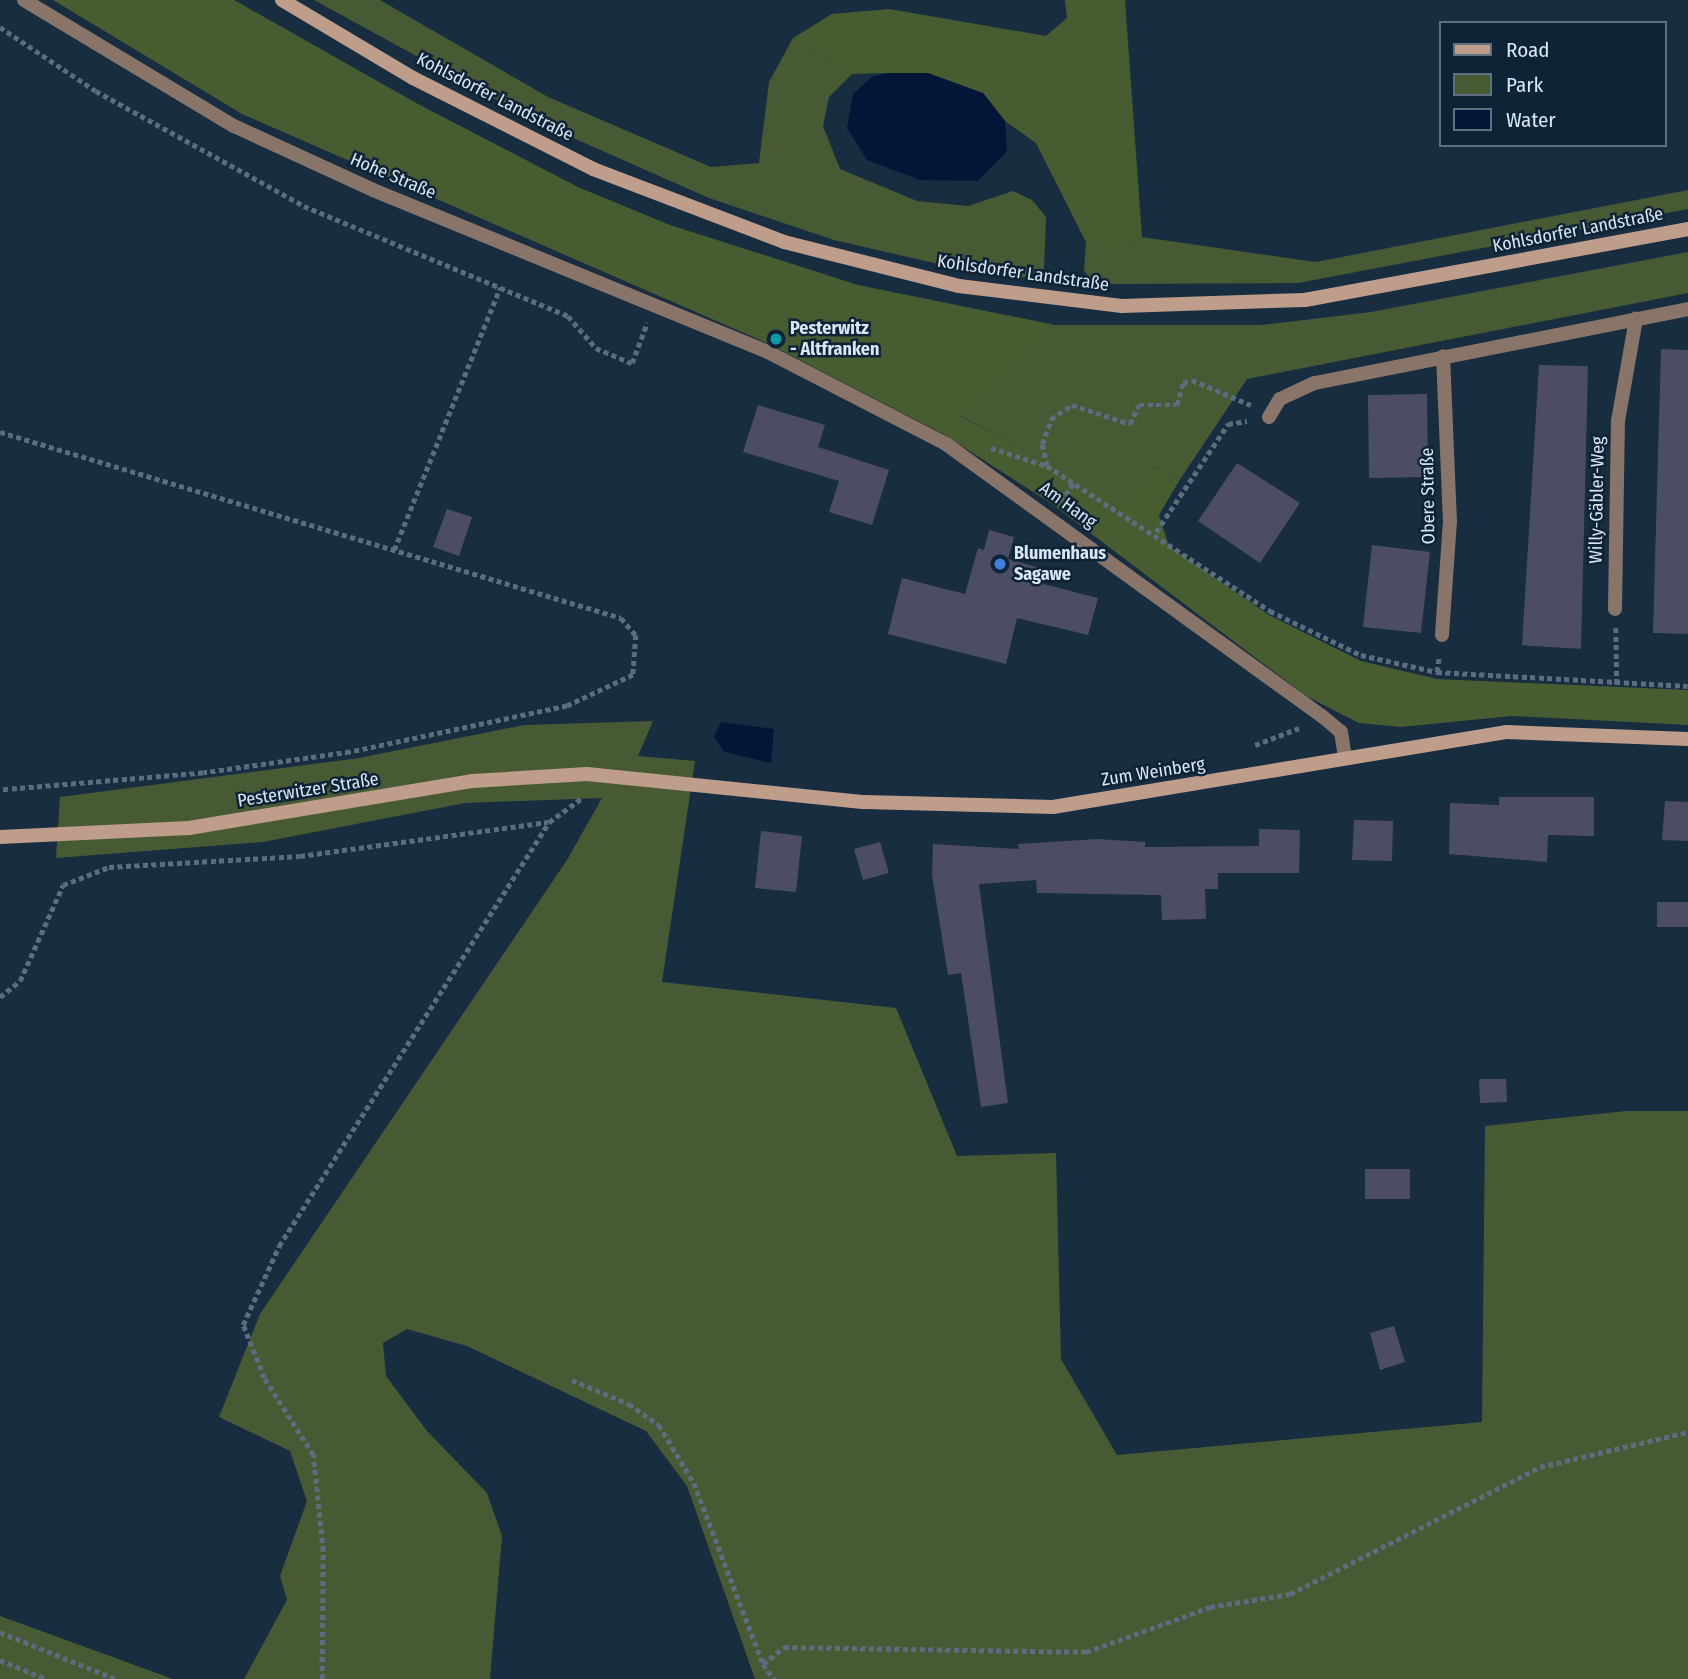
<!DOCTYPE html>
<meta charset="utf-8">
<style>
body{margin:0}
#map{position:relative;width:1688px;height:1679px;overflow:hidden;background:#182d40;font-family:"Fira Sans Condensed",sans-serif}
div>[style]{position:absolute}
.green>*{inset:0;background:#485a34}
.forest>*{inset:0;background:#485c31}
.water>*{inset:0;background:#031637}
.building>*{inset:0;background:#4d4c67}
.path>*{height:4.5px;margin-top:-2.25px;transform-origin:0;background:repeating-linear-gradient(90deg,#5b6d7e 0 5px,transparent 0 8.5px)}
.street>*{height:14px;margin:-7px;padding:0 7px;transform-origin:7px;border-radius:7px;background:#887468}
.secondary>*{height:14px;margin:-7px;padding:0 7px;transform-origin:7px;border-radius:7px;background:#be9d8a}
.dots>*{width:19px;height:19px;translate:-50% -50%;box-sizing:border-box;border:4px solid #0e2335;border-radius:50%}
span{translate:-50% -50%;white-space:nowrap;text-align:center;line-height:1.15;-webkit-text-stroke:5px #0e2335;paint-order:stroke}
.street-label{font-size:18px;color:#d9e6f3}
.poi-label{font-size:18px;color:#d9e6f3;font-weight:700}
.left{translate:0 -50%;text-align:left}
.legend{position:absolute;left:1439px;top:21px;width:228px;height:126px;box-sizing:border-box;background:#0e2335;border:2px solid #5f7181;margin:0;padding:9px 12px;list-style:none;font-size:21px;color:#d9e6f3}
.legend li{display:flex;align-items:center;gap:14px;height:35px}
.legend b{width:35px;border:2px solid #5f7181}
</style>
<div id="map">
<div class="green">
<i style="clip-path:polygon(314px 0,380px 0,548px 97px,711px 167px,759px 163px,769px 82px,793px 38px,852px 74px,829px 97px,823px 126px,840px 169px,917px 201px,968px 206px,1013px 191px,1032px 200px,1046px 217px,1044px 269px,1022px 278px,934px 263px,834px 240px,709px 198px,537px 122px)"></i>
<i style="clip-path:polygon(1688px 190px,1688px 209px,1298px 283px,1095px 284px,1084px 271px,1086px 242px,1112px 254px,1142px 237px,1316px 262px)"></i>
<i style="clip-path:polygon(1688px 252px,1688px 293px,1247px 379px,1179px 481px,1154px 466px,1127px 507px,959px 415px,1055px 325px,1262px 325px,1371px 312px)"></i>
<i style="clip-path:polygon(653px 721px,638px 756px,695px 761px,662px 982px,896px 1008px,957px 1156px,1056px 1153px,1061px 1359px,1117px 1455px,1482px 1422px,1485px 1126px,1626px 1111px,1688px 1111px,1688px 1679px,755px 1679px,687px 1486px,646px 1431px,467px 1346px,407px 1329px,383px 1343px,386px 1376px,427px 1431px,487px 1493px,502px 1536px,490px 1679px,244px 1679px,287px 1600px,280px 1576px,307px 1501px,290px 1451px,219px 1417px,260px 1314px,567px 860px,602px 798px,465px 803px,263px 842px,56px 858px,60px 797px,359px 758px,524px 725px)"></i>
<i style="clip-path:polygon(0 1616px,173px 1679px,0 1679px)"></i>
</div>
<div class="forest">
<i style="clip-path:polygon(53px 0,234px 0,418px 104px,578px 187px,670px 225px,858px 285px,1055px 325px,960px 416px,1127px 506px,1154px 466px,1179px 481px,1159px 515px,1169px 546px,1269px 615px,1361px 661px,1437px 679px,1688px 690px,1688px 725px,1512px 716px,1401px 727px,1359px 723px,1306px 696px,1052px 504px,943px 434px,769px 344px,242px 114px)"></i>
<i style="clip-path:polygon(1065px 0,1125px 0,1142px 237px,1112px 254px,1086px 242px,1036px 143px,1005px 121px,983px 93px,888px 73px,852px 74px,793px 38px,832px 14px,889px 9px,1046px 36px,1067px 18px)"></i>
</div>
<div class="water">
<i style="clip-path:polygon(888px 73px,928px 73px,983px 93px,1005px 121px,1007px 151px,978px 181px,920px 180px,867px 160px,847px 128px,853px 94px,872px 77px)"></i>
<i style="clip-path:polygon(721px 722px,774px 729px,771px 763px,724px 752px,714px 736px)"></i>
</div>
<div class="building">
<i style="clip-path:polygon(1661px 349px,1688px 350px,1688px 634px,1653px 633px)"></i>
<i style="clip-path:polygon(1539px 365px,1588px 366px,1581px 649px,1522px 645px)"></i>
<i style="clip-path:polygon(1427px 394px,1428px 477px,1369px 478px,1368px 395px)"></i>
<i style="clip-path:polygon(758px 405px,825px 425px,818px 447px,889px 470px,872px 525px,829px 512px,839px 481px,743px 452px)"></i>
<i style="clip-path:polygon(1237px 463px,1300px 503px,1260px 563px,1198px 521px)"></i>
<i style="clip-path:polygon(447px 509px,472px 517px,459px 556px,433px 547px)"></i>
<i style="clip-path:polygon(989px 530px,1014px 537px,1008px 559px,1047px 570px,1043px 584px,1098px 598px,1088px 635px,1017px 618px,1006px 664px,888px 634px,902px 578px,965px 594px,978px 548px,984px 550px)"></i>
<i style="clip-path:polygon(1372px 545px,1430px 552px,1421px 633px,1363px 627px)"></i>
<i style="clip-path:polygon(1499px 797px,1594px 797px,1594px 836px,1548px 835px,1547px 862px,1449px 854px,1450px 803px,1499px 805px)"></i>
<i style="clip-path:polygon(1665px 801px,1688px 802px,1688px 841px,1662px 840px)"></i>
<i style="clip-path:polygon(1354px 820px,1393px 821px,1392px 861px,1352px 860px)"></i>
<i style="clip-path:polygon(1259px 829px,1300px 830px,1299px 873px,1218px 873px,1218px 889px,1205px 889px,1206px 919px,1162px 920px,1161px 895px,1037px 893px,1036px 880px,979px 884px,1008px 1103px,981px 1107px,961px 973px,948px 975px,932px 875px,933px 844px,1019px 849px,1018px 844px,1097px 839px,1145px 842px,1145px 847px,1259px 846px)"></i>
<i style="clip-path:polygon(761px 831px,802px 836px,796px 892px,755px 888px)"></i>
<i style="clip-path:polygon(880px 842px,889px 873px,863px 880px,854px 849px)"></i>
<i style="clip-path:polygon(1657px 902px,1688px 902px,1688px 927px,1657px 927px)"></i>
<i style="clip-path:polygon(1479px 1079px,1506px 1079px,1507px 1102px,1480px 1103px)"></i>
<i style="clip-path:polygon(1365px 1169px,1410px 1169px,1410px 1199px,1365px 1199px)"></i>
<i style="clip-path:polygon(1394px 1326px,1405px 1362px,1380px 1370px,1370px 1333px)"></i>
</div>
<div class="path">
<i style="left:0;top:27px;width:115px;rotate:33.7deg"></i>
<i style="left:96px;top:91px;width:238px;rotate:28.9deg"></i>
<i style="left:304px;top:206px;width:286px;rotate:22.6deg"></i>
<i style="left:568px;top:316px;width:43px;rotate:48.8deg"></i>
<i style="left:596px;top:348px;width:39px;rotate:23deg"></i>
<i style="left:632px;top:363px;width:43px;rotate:-69.4deg"></i>
<i style="left:0;top:432px;width:648px;rotate:16.67deg"></i>
<i style="left:621px;top:618px;width:23px;rotate:49deg"></i>
<i style="left:636px;top:635px;width:40px;rotate:94.3deg"></i>
<i style="left:633px;top:675px;width:73px;rotate:154.8deg"></i>
<i style="left:567px;top:706px;width:222px;rotate:168deg"></i>
<i style="left:350px;top:752px;width:148px;rotate:171.9deg"></i>
<i style="left:203px;top:773px;width:204px;rotate:175.2deg"></i>
<i style="left:991px;top:448px;width:59px;rotate:17.8deg"></i>
<i style="left:1047px;top:466px;width:266px;rotate:33deg"></i>
<i style="left:1270px;top:611px;width:101px;rotate:25.8deg"></i>
<i style="left:1361px;top:655px;width:78px;rotate:12.6deg"></i>
<i style="left:1437px;top:672px;width:251px;rotate:3.2deg"></i>
<i style="left:1047px;top:466px;width:23px;rotate:-103deg"></i>
<i style="left:1042px;top:444px;width:27px;rotate:-70deg"></i>
<i style="left:1051px;top:419px;width:25px;rotate:-34deg"></i>
<i style="left:1072px;top:405px;width:61px;rotate:18.1deg"></i>
<i style="left:1130px;top:424px;width:21px;rotate:-65deg"></i>
<i style="left:1139px;top:405px;width:38px"></i>
<i style="left:1177px;top:405px;width:23px;rotate:-75deg"></i>
<i style="left:1183px;top:383px;width:9px;rotate:-18deg"></i>
<i style="left:1192px;top:380px;width:64px;rotate:23deg"></i>
<i style="left:1061px;top:502px;width:24px;rotate:-57deg"></i>
<i style="left:1156px;top:532px;width:130px;rotate:-56.3deg"></i>
<i style="left:1228px;top:424px;width:19px;rotate:-9deg"></i>
<i style="left:394px;top:550px;width:283px;rotate:-68deg"></i>
<i style="left:1616px;top:628px;width:56px;rotate:89deg"></i>
<i style="left:1437px;top:672px;width:16px;rotate:-83deg"></i>
<i style="left:1255px;top:745px;width:47px;rotate:-21.1deg"></i>
<i style="left:0;top:997px;width:26px;rotate:-39deg"></i>
<i style="left:20px;top:981px;width:105px;rotate:-65.9deg"></i>
<i style="left:63px;top:885px;width:49px;rotate:-21.4deg"></i>
<i style="left:109px;top:867px;width:191px;rotate:-3.3deg"></i>
<i style="left:300px;top:856px;width:250px;rotate:-7.8deg"></i>
<i style="left:572px;top:1380px;width:62px;rotate:22.8deg"></i>
<i style="left:629px;top:1404px;width:37px;rotate:35deg"></i>
<i style="left:659px;top:1425px;width:68px;rotate:58.9deg"></i>
<i style="left:694px;top:1483px;width:194px;rotate:69.1deg"></i>
<i style="left:763px;top:1664px;width:19px;rotate:54deg"></i>
<i style="left:0;top:1632px;width:125px;rotate:22.1deg"></i>
<i style="left:0;top:1660px;width:50px;rotate:22.4deg"></i>
<i style="left:763px;top:1664px;width:27px;rotate:-39deg"></i>
<i style="left:784px;top:1647px;width:302px;rotate:0.9deg"></i>
<i style="left:1086px;top:1652px;width:132px;rotate:-19.9deg"></i>
<i style="left:1210px;top:1607px;width:81px;rotate:-9.2deg"></i>
<i style="left:1290px;top:1594px;width:280px;rotate:-26.9deg"></i>
<i style="left:1540px;top:1467px;width:152px;rotate:-13.3deg"></i>
<i style="left:322px;top:1679px;width:128px;rotate:-89.6deg"></i>
<i style="left:323px;top:1551px;width:97px;rotate:-95.9deg"></i>
<i style="left:313px;top:1455px;width:91px;rotate:-122.5deg"></i>
<i style="left:264px;top:1378px;width:57px;rotate:-111.6deg"></i>
<i style="left:243px;top:1325px;width:87px;rotate:-65.5deg"></i>
<i style="left:279px;top:1246px;width:503px;rotate:-57.51deg"></i>
<i style="left:549px;top:822px;width:41px;rotate:-36deg"></i>
</div>
<div class="street">
<i style="left:24px;top:0;width:245px;rotate:31deg"></i>
<i style="left:234px;top:126px;width:153px;rotate:24.7deg"></i>
<i style="left:373px;top:190px;width:425px;rotate:22.3deg"></i>
<i style="left:766px;top:351px;width:203px;rotate:27.3deg"></i>
<i style="left:946px;top:444px;width:464px;rotate:35.9deg"></i>
<i style="left:1322px;top:716px;width:25px;rotate:40deg"></i>
<i style="left:1341px;top:732px;width:25px;rotate:81deg"></i>
<i style="left:1269px;top:417px;width:21px;rotate:-59deg"></i>
<i style="left:1280px;top:399px;width:38px;rotate:-25deg"></i>
<i style="left:1315px;top:383px;width:380px;rotate:-11.2deg"></i>
<i style="left:1615px;top:609px;width:188px;rotate:-89.1deg"></i>
<i style="left:1618px;top:421px;width:104px;rotate:-80deg"></i>
<i style="left:1442px;top:635px;width:113px;rotate:-86deg"></i>
<i style="left:1450px;top:522px;width:166px;rotate:-92.4deg"></i>
</div>
<div class="secondary">
<i style="left:282px;top:0;width:152px;rotate:30.8deg"></i>
<i style="left:413px;top:78px;width:202px;rotate:26.8deg"></i>
<i style="left:593px;top:169px;width:204px;rotate:20.9deg"></i>
<i style="left:784px;top:242px;width:180px;rotate:14.1deg"></i>
<i style="left:959px;top:286px;width:164px;rotate:7deg"></i>
<i style="left:1122px;top:306px;width:183px;rotate:-1.9deg"></i>
<i style="left:1305px;top:300px;width:390px;rotate:-10.5deg"></i>
<i style="left:0;top:837px;width:189px;rotate:-2.7deg"></i>
<i style="left:189px;top:828px;width:288px;rotate:-9.4deg"></i>
<i style="left:473px;top:781px;width:114px;rotate:-3.5deg"></i>
<i style="left:587px;top:774px;width:279px;rotate:5.8deg"></i>
<i style="left:865px;top:802px;width:188px;rotate:1.5deg"></i>
<i style="left:1053px;top:807px;width:459px;rotate:-9.4deg"></i>
<i style="left:1506px;top:732px;width:182px;rotate:2.2deg"></i>
</div>
<div class="dots">
<i style="left:776px;top:339px;background:#0f9aa8"></i>
<i style="left:1000px;top:564px;background:#3f7fe0"></i>
</div>
<div class="street-label">
<span style="left:495px;top:97px;rotate:27deg">Kohlsdorfer Landstraße</span>
<span style="left:393px;top:176px;rotate:23deg">Hohe Straße</span>
<span style="left:1578px;top:230px;rotate:-11deg">Kohlsdorfer Landstraße</span>
<span style="left:1023px;top:273px;rotate:8deg">Kohlsdorfer Landstraße</span>
<span style="left:1428px;top:496px;rotate:-91deg">Obere Straße</span>
<span style="left:1597px;top:500px;rotate:-89deg">Willy-Gäbler-Weg</span>
<span style="left:1068px;top:505px;rotate:36deg">Am Hang</span>
<span style="left:1153px;top:772px;rotate:-9deg">Zum Weinberg</span>
<span style="left:308px;top:790px;rotate:-9deg">Pesterwitzer Straße</span>
</div>
<div class="poi-label">
<span class="left" style="left:790px;top:339px">Pesterwitz<br>- Altfranken</span>
<span class="left" style="left:1014px;top:564px">Blumenhaus<br>Sagawe</span>
</div>
<ul class="legend">
<li><b style="height:9px;background:#be9d8a"></b>Road</li>
<li><b style="height:19px;background:#485a34"></b>Park</li>
<li><b style="height:19px;background:#031637"></b>Water</li>
</ul>
</div>
